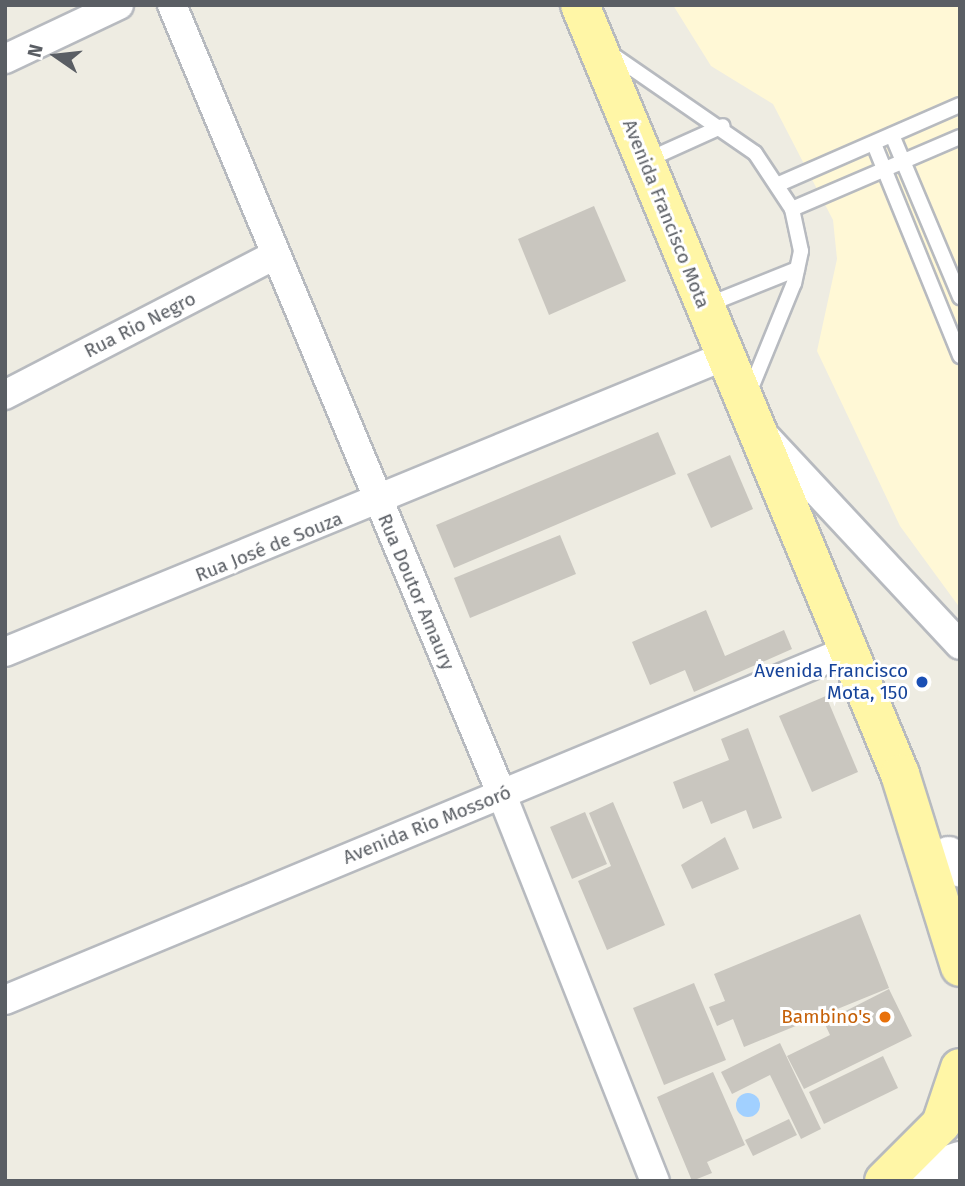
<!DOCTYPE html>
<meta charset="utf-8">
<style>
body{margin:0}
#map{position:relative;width:965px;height:1186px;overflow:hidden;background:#eeece2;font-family:"Fira Sans",sans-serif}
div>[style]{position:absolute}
.commercial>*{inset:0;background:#fff8d6}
.water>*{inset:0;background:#a1d0ff}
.round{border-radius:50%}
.building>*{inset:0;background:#c9c6bf}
.roads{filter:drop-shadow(2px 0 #b7babf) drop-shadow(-2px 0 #b7babf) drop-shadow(0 2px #b7babf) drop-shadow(0 -2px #b7babf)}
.service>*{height:14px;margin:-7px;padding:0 7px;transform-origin:7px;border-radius:7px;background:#fff}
.minor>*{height:28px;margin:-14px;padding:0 14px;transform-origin:14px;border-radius:14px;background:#fff}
.tertiary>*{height:35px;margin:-17.5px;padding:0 17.5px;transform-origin:17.5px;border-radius:17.5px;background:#fff}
.secondary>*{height:38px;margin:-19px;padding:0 19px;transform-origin:19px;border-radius:19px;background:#fff}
.primary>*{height:38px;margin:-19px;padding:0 19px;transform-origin:19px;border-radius:19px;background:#fff6a6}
.dots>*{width:19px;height:19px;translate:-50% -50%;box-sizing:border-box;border:4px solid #fff;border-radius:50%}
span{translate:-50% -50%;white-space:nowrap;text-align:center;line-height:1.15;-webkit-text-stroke:6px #fff;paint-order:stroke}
.street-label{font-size:19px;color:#5a5e64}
.transit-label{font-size:19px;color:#164399}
.right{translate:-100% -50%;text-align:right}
.food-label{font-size:19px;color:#c56008}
.frame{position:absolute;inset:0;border:7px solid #5a5e64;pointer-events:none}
.north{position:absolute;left:21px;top:21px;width:70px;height:70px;-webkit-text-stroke:5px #fff;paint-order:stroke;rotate:284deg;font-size:19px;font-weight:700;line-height:28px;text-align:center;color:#5a5e64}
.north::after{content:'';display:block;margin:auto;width:24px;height:32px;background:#5a5e64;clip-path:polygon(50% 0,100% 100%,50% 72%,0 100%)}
</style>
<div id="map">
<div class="commercial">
<i style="clip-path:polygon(673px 5px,960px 5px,960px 608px,900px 526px,817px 351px,837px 259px,833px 220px,773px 104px,711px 66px)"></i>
</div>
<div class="water">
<i class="round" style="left:736px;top:1093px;width:24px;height:24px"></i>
</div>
<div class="building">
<i style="clip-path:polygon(594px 206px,626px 281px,549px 315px,518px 239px)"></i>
<i style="clip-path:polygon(658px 432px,676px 474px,454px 568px,436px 525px)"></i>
<i style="clip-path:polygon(730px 455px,753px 509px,711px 528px,687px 474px)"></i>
<i style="clip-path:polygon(560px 535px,576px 574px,470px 618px,454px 578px)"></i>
<i style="clip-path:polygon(706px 610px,725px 656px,784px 630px,792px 649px,694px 692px,685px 670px,650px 685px,632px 642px)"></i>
<i style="clip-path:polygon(826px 696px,858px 772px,812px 792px,779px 716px)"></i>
<i style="clip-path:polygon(748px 728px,782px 818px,753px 829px,746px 810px,711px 824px,702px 801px,683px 809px,673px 782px,729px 760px,721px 739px)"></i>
<i style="clip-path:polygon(613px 802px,665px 925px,607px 950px,578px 881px,611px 866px,589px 813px)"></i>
<i style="clip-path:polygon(585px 812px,607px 864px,572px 879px,550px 827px)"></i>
<i style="clip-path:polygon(725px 837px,739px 869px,692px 889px,681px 865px)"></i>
<i style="clip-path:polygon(860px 914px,889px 988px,744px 1047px,733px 1019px,717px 1026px,709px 1007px,725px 1001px,714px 974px)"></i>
<i style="clip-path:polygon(694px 983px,726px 1060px,664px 1085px,633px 1008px)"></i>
<i style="clip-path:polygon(889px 989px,912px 1036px,804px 1089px,787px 1056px,830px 1035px,824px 1022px)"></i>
<i style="clip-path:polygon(780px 1043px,821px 1129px,801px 1139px,770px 1075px,732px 1094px,721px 1072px)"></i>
<i style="clip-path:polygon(883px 1056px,898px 1088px,824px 1124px,809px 1092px)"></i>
<i style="clip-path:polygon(713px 1072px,745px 1145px,707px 1162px,712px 1173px,692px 1181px,657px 1097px)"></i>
<i style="clip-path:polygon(789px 1119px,797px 1135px,753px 1156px,745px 1140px)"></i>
</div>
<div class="roads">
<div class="service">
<i style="left:610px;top:53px;width:176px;rotate:34.6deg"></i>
<i style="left:755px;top:153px;width:67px;rotate:56.5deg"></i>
<i style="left:792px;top:209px;width:43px;rotate:77.9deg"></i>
<i style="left:801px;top:251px;width:33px;rotate:102deg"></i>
<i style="left:794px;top:283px;width:119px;rotate:112.2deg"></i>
<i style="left:892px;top:135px;width:176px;rotate:67.2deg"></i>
<i style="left:874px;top:144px;width:229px;rotate:67.9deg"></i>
<i style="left:645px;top:161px;width:85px;rotate:-24.2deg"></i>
<i style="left:779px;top:184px;width:197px;rotate:-23.6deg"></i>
<i style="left:792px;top:209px;width:183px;rotate:-23.2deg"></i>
<i style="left:705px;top:306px;width:99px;rotate:-21.9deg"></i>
</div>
<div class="minor">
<i style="left:172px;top:5px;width:856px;rotate:67.33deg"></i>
<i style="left:502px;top:795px;width:415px;rotate:68.4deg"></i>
<i style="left:5px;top:59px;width:126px;rotate:-25.3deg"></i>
<i style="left:5px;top:395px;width:304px;rotate:-27.4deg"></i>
<i style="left:766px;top:437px;width:284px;rotate:47deg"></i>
<i style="left:5px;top:652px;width:778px;rotate:-22.35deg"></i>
<i style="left:5px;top:1000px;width:914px;rotate:-22.52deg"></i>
</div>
<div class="tertiary">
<i style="left:948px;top:854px;width:19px;rotate:51deg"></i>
</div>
<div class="secondary">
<i style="left:899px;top:1181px;width:64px;rotate:-18.2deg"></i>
</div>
<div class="primary">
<i style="left:580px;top:5px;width:833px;rotate:67.41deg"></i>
<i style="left:900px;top:774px;width:202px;rotate:72.7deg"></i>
<i style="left:884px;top:1181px;width:81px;rotate:-45deg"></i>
<i style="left:941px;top:1124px;width:59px;rotate:-71.3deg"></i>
</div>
</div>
<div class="dots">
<i style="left:922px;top:682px;background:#1a4fb4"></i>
<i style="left:885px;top:1017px;background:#e8710a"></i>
</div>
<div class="street-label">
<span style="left:666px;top:214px;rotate:68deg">Avenida Francisco Mota</span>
<span style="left:140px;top:325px;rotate:-27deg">Rua Rio Negro</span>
<span style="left:269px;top:547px;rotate:-22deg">Rua José de Souza</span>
<span style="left:416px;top:592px;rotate:67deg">Rua Doutor Amaury</span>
<span style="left:427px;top:825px;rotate:-22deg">Avenida Rio Mossoró</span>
</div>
<div class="transit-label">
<span class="right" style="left:908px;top:682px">Avenida Francisco<br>Mota, 150</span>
</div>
<div class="food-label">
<span class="right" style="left:871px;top:1017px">Bambino's</span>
</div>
<div class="frame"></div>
<div class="north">N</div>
</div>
